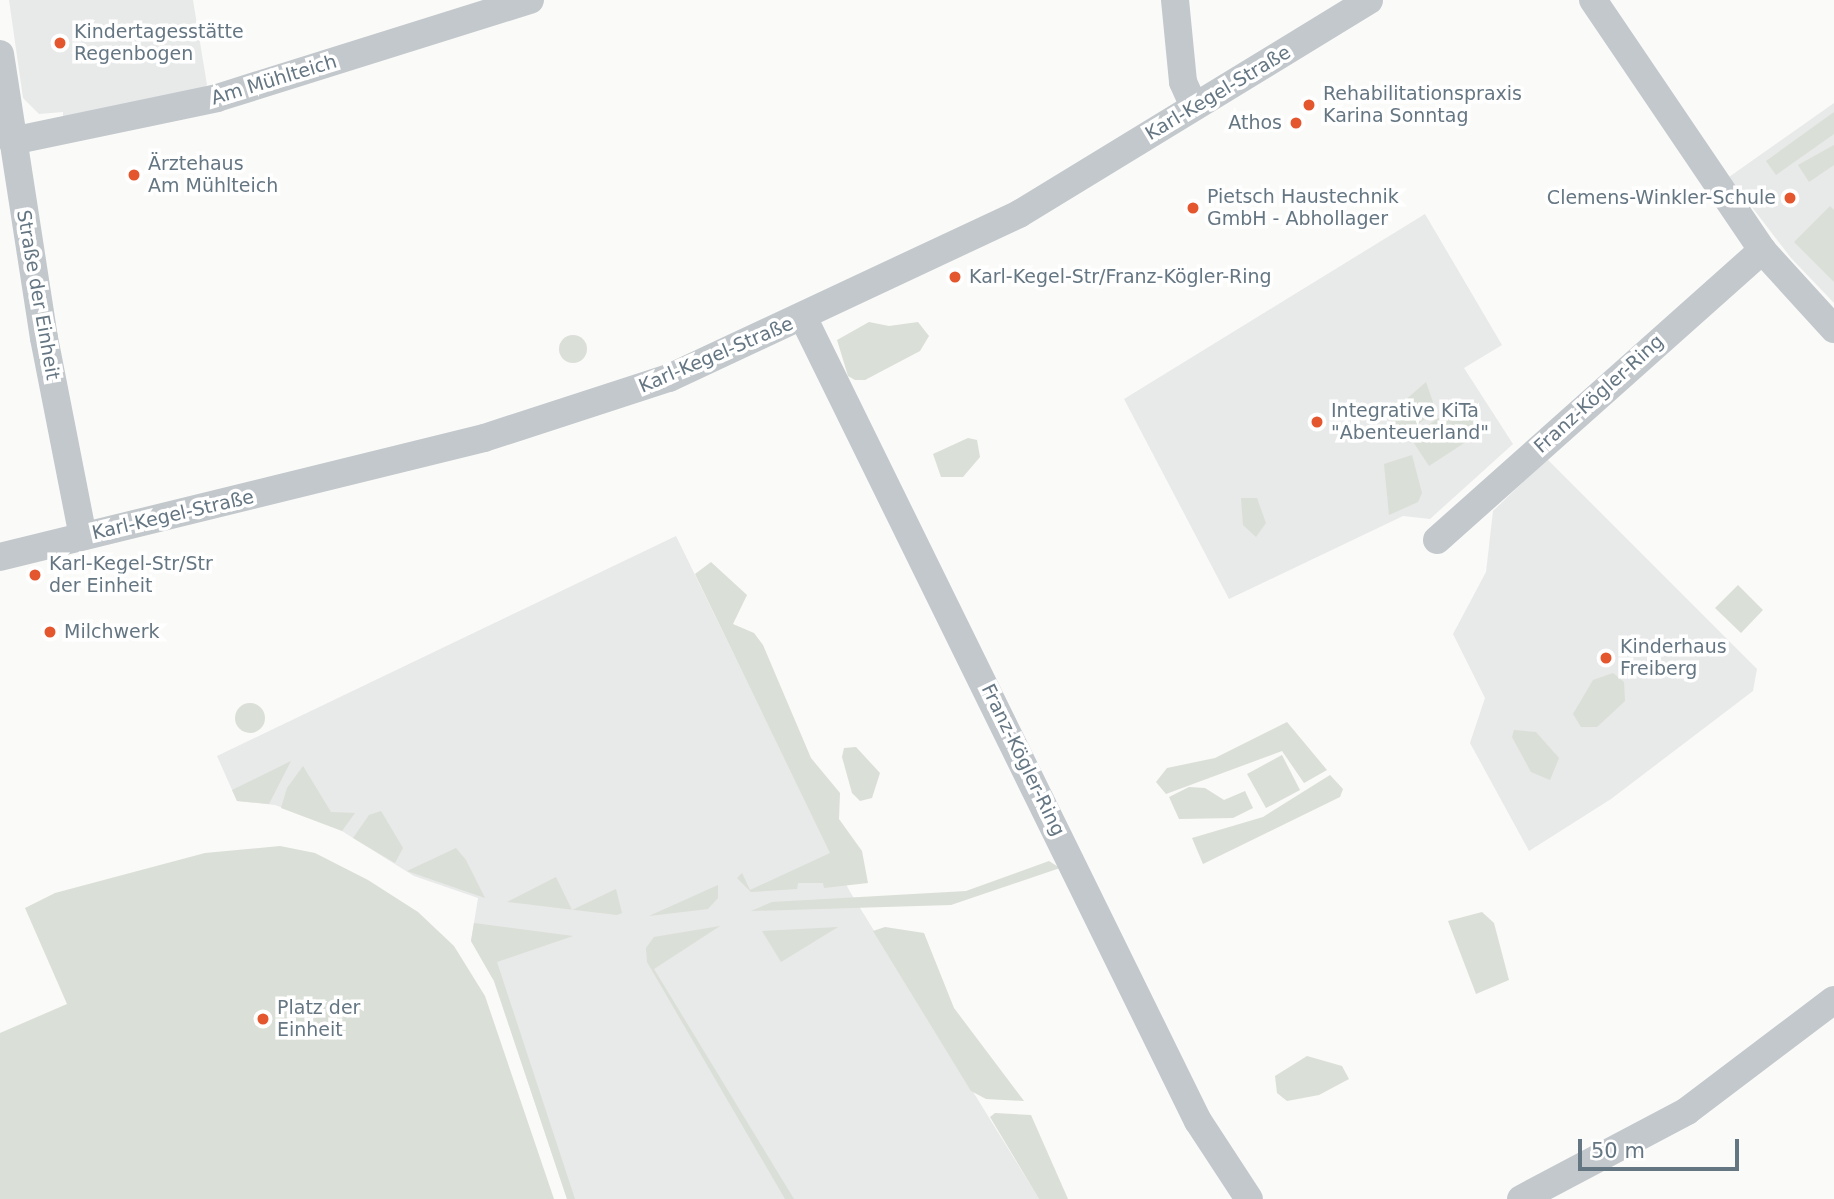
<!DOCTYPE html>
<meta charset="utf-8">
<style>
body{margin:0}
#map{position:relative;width:1834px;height:1199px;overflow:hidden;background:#fafaf8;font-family:"DejaVu Sans",sans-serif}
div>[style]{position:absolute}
.built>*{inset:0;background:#e8e9e9}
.green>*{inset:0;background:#dadfd7}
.round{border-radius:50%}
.minor>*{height:28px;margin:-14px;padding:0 14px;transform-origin:14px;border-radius:14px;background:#c3c8cc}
.dots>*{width:19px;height:19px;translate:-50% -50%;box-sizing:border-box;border:4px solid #fff;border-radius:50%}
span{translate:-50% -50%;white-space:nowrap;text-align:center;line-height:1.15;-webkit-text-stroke:7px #fff;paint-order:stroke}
.poi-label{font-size:19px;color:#657683}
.left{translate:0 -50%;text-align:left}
.right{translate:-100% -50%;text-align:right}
.street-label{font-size:19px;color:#657683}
.scale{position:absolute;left:1578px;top:1139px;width:161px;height:32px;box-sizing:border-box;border:4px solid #657683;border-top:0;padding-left:9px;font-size:21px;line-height:24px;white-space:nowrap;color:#657683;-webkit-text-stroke:5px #fff;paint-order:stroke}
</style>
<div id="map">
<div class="built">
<i style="clip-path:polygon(9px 0,193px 0,207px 85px,199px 91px,63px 117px,63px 112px,39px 114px,23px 98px)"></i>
<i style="clip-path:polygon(1834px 103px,1834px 303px,1791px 258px,1729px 177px)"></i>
<i style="clip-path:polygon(1425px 214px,1502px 345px,1464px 368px,1513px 444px,1430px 519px,1403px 516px,1229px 599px,1124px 399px)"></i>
<i style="clip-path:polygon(1547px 459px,1757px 669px,1753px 691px,1611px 799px,1529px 851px,1470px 743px,1485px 698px,1453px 634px,1486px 572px,1493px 511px)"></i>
<i style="clip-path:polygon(676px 536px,849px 890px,1039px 1199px,567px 1199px,494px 981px,471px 941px,478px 898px,414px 876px,337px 828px,275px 805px,237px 801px,217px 756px)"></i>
</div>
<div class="green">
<i style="clip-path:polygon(1834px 112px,1834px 134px,1776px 175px,1766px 161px)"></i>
<i style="clip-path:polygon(1834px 145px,1834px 165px,1809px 182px,1798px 165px)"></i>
<i style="clip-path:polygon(1830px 206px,1834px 210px,1834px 282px,1794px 242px)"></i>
<i style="clip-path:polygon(869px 322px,889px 326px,918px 322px,929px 336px,920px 351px,865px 380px,855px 380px,848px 376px,837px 340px)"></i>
<i class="round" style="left:559px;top:335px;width:28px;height:28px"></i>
<i style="clip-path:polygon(1426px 382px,1433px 402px,1425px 419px,1408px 431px,1395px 427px,1391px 422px,1394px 410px)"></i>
<i style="clip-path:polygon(1465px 401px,1484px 430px,1429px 466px,1410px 437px)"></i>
<i style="clip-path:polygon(968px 438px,977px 440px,980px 457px,963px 477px,941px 477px,933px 454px)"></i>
<i style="clip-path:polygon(1412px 455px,1422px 493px,1418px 502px,1389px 515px,1384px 464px)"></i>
<i style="clip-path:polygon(1241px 498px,1257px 498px,1266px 523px,1256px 537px,1243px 525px)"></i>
<i style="clip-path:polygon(711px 562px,747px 595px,733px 624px,754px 633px,763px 645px,811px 758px,840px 793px,839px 819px,862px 851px,868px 883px,824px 888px,823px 883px,798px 883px,797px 889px,751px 892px,737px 878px,742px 873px,750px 890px,830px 853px,695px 574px)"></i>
<i style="clip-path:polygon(1738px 585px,1763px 610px,1741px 633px,1715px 608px)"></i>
<i style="clip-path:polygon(1613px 673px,1624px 682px,1625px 701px,1597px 727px,1581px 727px,1573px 714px,1593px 680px)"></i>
<i class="round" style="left:235px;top:703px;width:30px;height:30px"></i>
<i style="clip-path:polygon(1287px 722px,1327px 770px,1304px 783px,1282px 751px,1166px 794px,1156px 782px,1167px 768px,1215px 758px)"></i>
<i style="clip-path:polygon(1514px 730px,1536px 732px,1559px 758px,1550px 780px,1531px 772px,1512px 737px)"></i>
<i style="clip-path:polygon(856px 747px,880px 773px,872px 798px,860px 801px,852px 793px,842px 757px,844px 748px)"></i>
<i style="clip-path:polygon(1282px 755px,1300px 790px,1266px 808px,1247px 774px)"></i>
<i style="clip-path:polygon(291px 761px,269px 804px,237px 801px,232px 790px)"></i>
<i style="clip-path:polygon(303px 766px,331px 812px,355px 813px,342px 831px,281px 808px,287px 788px)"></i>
<i style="clip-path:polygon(1330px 775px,1343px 789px,1340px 797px,1203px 864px,1192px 838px,1263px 817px)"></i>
<i style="clip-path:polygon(1189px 787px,1205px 788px,1224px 800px,1245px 791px,1253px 808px,1233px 818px,1179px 819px,1169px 797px)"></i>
<i style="clip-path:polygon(381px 811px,403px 848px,395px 863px,353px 838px,369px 815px)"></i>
<i style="clip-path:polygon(280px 846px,315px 853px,368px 880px,418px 912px,454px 946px,485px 996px,554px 1199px,0 1199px,0 1033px,67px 1004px,25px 908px,55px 893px,205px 853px)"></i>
<i style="clip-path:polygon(456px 848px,466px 860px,485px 898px,407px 871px)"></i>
<i style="clip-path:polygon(1049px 861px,1060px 868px,951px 905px,751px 911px,772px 902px,966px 891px)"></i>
<i style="clip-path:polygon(556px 877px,572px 910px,616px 889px,622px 913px,617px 915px,507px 902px)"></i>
<i style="clip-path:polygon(718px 885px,718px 898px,708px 909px,649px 916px)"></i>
<i style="clip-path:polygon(1482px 912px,1494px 923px,1509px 980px,1476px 994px,1448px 921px)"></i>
<i style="clip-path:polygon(474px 923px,573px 936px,497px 962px,575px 1199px,567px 1199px,494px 981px,471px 941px)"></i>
<i style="clip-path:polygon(720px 926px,654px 969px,794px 1199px,785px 1199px,647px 962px,646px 948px,654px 937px)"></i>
<i style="clip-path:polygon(838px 927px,781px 962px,762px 931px)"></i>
<i style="clip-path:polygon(885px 927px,924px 933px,954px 1008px,1024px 1101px,986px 1099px,971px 1091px,873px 931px)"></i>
<i style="clip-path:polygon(1307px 1056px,1342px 1066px,1349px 1079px,1319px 1095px,1287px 1101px,1277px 1093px,1275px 1076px)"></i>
<i style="clip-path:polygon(995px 1113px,1031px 1115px,1068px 1199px,1039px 1199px,990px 1117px)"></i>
</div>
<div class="minor">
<i style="left:1175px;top:0;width:82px;rotate:84.4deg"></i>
<i style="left:1183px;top:82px;width:27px;rotate:66deg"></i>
<i style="left:1593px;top:0;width:302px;rotate:55.9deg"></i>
<i style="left:1762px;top:250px;width:107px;rotate:47.7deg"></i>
<i style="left:0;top:54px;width:287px;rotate:81.2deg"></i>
<i style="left:44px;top:338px;width:202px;rotate:78.9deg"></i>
<i style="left:12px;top:141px;width:209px;rotate:-11.8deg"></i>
<i style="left:217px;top:98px;width:328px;rotate:-17.4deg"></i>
<i style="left:803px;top:317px;width:896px;rotate:63.84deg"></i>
<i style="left:1198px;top:1121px;width:93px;rotate:56.8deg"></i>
<i style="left:1437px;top:540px;width:436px;rotate:-41.7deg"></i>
<i style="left:0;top:557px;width:498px;rotate:-13.8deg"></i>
<i style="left:484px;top:438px;width:194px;rotate:-18deg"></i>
<i style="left:669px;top:378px;width:387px;rotate:-25.1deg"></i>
<i style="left:1019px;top:214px;width:410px;rotate:-31.4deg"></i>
<i style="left:1521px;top:1199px;width:188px;rotate:-27.9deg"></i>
<i style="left:1687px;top:1111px;width:184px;rotate:-37.1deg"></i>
</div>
<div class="dots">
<i style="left:60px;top:43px;background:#e4572e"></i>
<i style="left:1309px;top:105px;background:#e4572e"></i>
<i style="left:1296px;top:123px;background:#e4572e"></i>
<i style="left:134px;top:175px;background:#e4572e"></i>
<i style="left:1790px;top:198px;background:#e4572e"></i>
<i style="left:1193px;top:208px;background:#e4572e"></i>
<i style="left:955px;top:277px;background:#e4572e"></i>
<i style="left:1317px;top:422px;background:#e4572e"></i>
<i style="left:35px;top:575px;background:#e4572e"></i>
<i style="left:50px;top:632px;background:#e4572e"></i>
<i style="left:1606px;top:658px;background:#e4572e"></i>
<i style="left:263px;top:1019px;background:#e4572e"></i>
</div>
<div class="poi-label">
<span class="left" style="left:74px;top:43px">Kindertagesstätte<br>Regenbogen</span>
<span class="left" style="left:1323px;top:105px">Rehabilitationspraxis<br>Karina Sonntag</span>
<span class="right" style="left:1282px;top:123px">Athos</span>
<span class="left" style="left:148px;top:175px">Ärztehaus<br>Am Mühlteich</span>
<span class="left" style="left:1207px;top:208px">Pietsch Haustechnik<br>GmbH - Abhollager</span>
<span class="right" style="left:1776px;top:198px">Clemens-Winkler-Schule</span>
<span class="left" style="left:969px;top:277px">Karl-Kegel-Str/Franz-Kögler-Ring</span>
<span class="left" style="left:1331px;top:422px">Integrative KiTa<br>"Abenteuerland"</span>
<span class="left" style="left:49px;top:575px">Karl-Kegel-Str/Str<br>der Einheit</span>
<span class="left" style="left:64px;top:632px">Milchwerk</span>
<span class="left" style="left:1620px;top:658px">Kinderhaus<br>Freiberg</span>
<span class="left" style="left:277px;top:1019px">Platz der<br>Einheit</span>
</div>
<div class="street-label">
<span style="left:274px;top:80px;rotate:-17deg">Am Mühlteich</span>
<span style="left:1218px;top:93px;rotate:-31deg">Karl-Kegel-Straße</span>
<span style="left:38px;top:295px;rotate:80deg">Straße der Einheit</span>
<span style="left:716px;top:355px;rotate:-23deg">Karl-Kegel-Straße</span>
<span style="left:1599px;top:394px;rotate:-42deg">Franz-Kögler-Ring</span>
<span style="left:173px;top:515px;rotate:-13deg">Karl-Kegel-Straße</span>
<span style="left:1023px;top:760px;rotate:64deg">Franz-Kögler-Ring</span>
</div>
<div class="scale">50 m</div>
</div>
